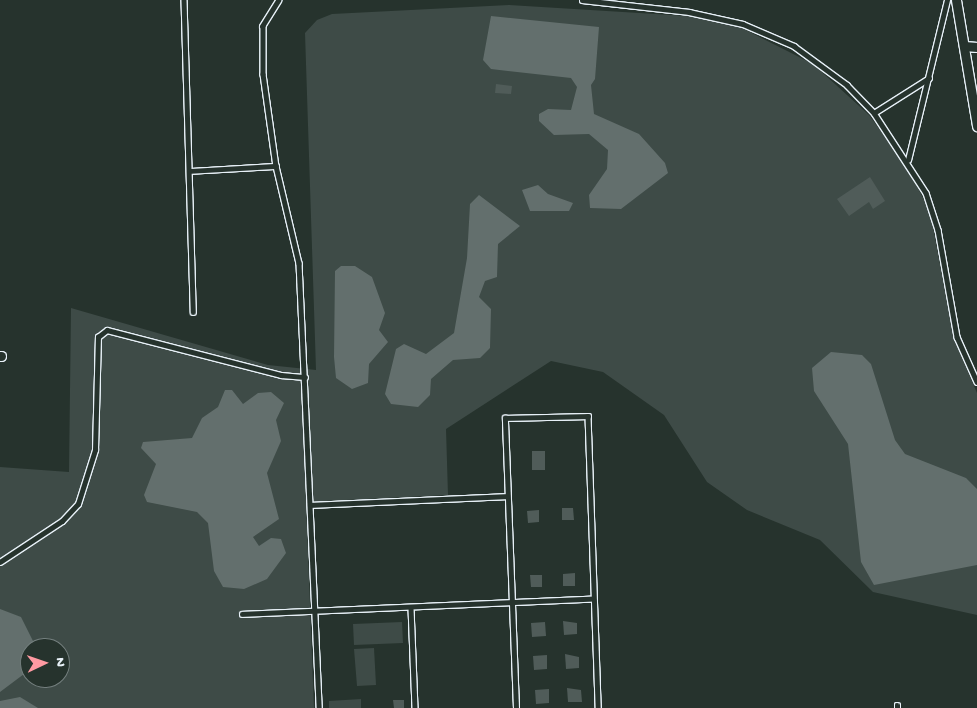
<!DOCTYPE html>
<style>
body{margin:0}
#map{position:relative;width:977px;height:708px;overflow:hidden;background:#26332d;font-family:"Gochi Hand",sans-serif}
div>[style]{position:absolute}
.green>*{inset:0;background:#3e4b47}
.water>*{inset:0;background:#636f6d}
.building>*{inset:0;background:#505c59}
.roads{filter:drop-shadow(1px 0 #e8f1f8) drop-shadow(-1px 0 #e8f1f8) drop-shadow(0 1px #e8f1f8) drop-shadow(0 -1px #e8f1f8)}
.lane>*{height:4.5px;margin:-2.25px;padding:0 2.25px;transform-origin:2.25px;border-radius:2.25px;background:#26332d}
.street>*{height:9px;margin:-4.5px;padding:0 4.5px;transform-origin:4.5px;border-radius:4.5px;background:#26332d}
span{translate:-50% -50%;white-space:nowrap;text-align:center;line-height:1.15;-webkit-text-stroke:5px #26332d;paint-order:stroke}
.north{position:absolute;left:20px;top:638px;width:50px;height:50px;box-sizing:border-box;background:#26332d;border:1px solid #747f7e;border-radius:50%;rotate:87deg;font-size:14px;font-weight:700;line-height:20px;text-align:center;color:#e8f1f8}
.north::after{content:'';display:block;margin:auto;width:18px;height:22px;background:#ff9aa2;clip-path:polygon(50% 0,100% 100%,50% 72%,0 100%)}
</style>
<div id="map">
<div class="green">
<i style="clip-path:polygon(evenodd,509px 5px,688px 16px,742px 28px,813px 64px,869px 115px,905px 164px,930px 211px,954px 339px,977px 393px,977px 615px,873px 592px,820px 540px,747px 510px,707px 482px,664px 415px,603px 372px,551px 361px,446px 429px,448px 495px,306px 502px,314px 708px,0 708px,0 467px,69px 472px,71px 308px,268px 365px,316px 370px,305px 33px,317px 20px,332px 14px,509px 5px,30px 648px,60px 648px,60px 678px,30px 678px,30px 648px)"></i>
<i style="clip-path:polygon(402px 622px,403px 643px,354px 645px,353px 624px)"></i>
<i style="clip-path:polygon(374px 648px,376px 685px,357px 686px,354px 649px)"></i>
<i style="clip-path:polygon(361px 699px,361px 708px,329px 708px,329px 701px)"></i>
</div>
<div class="water">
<i style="clip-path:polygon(491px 16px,599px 27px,595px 79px,591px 85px,594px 114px,639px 134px,665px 163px,668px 173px,621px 209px,590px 208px,589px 195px,607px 169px,608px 150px,589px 134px,554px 135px,539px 121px,539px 114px,548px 109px,571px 110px,577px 87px,571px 78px,491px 69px,483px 60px)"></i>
<i style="clip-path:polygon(538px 185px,548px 194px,573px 203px,569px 211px,530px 211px,522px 190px)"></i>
<i style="clip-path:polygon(479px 195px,520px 226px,498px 244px,497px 277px,485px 281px,479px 297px,491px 309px,490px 348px,480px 358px,453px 360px,431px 379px,430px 395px,418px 407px,391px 404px,385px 394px,396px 349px,404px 344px,426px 354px,454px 333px,467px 258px,470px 204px)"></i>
<i style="clip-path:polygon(341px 266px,355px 266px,372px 277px,385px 313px,379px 330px,388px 342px,369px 364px,368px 383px,352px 389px,336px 378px,334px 357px,335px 271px)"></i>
<i style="clip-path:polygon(831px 352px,862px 355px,871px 364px,895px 440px,905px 454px,966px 478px,977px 489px,977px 565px,874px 585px,861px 562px,848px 444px,814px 391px,812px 368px)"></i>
<i style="clip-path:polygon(225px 390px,232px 390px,243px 404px,258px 393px,271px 392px,284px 403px,276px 420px,281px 441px,267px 473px,279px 519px,253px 537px,259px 546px,271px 538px,281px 539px,286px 553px,267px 579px,244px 589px,223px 587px,214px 571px,208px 523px,197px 512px,147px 502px,144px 495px,156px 464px,141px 448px,143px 442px,192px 438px,202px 418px,218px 407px)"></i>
<i style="clip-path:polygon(0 609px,21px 617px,35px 645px,30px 648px,28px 671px,0 692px)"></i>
<i style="clip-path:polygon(20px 697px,38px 708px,0 708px,0 701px)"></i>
</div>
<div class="building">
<i style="clip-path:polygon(496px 84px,512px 86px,511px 94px,495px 93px)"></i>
<i style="clip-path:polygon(870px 177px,885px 201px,873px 209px,869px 202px,849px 216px,837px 199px)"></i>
<i style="clip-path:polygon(532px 451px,545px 451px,545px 470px,532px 470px)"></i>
<i style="clip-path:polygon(562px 508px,573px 508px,574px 520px,562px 520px)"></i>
<i style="clip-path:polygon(539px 510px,539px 522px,528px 523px,527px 511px)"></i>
<i style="clip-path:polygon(575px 573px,575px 586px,563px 586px,563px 574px)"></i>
<i style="clip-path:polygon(530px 575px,542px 575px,542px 587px,531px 587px)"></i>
<i style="clip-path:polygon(563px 621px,577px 623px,577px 634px,564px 635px)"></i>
<i style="clip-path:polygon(545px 622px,546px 636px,532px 637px,531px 623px)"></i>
<i style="clip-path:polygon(565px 654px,579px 657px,579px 668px,566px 669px)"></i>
<i style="clip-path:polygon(547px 655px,547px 669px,534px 670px,533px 656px)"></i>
<i style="clip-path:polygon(567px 688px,581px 690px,582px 702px,568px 702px)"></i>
<i style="clip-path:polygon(549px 689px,549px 703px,536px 704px,535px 690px)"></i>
<i style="clip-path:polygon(393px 700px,404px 700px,404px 708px,394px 708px)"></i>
</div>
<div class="roads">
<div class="lane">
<i style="left:184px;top:0;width:312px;rotate:88.3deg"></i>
<i style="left:279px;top:0;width:31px;rotate:122deg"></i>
<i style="left:263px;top:26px;width:48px;rotate:90deg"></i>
<i style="left:263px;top:74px;width:93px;rotate:82deg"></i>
<i style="left:276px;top:166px;width:100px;rotate:76.7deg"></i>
<i style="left:299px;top:263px;width:445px;rotate:87.4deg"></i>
<i style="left:582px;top:0;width:108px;rotate:6.4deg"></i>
<i style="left:689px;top:12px;width:55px;rotate:12.5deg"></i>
<i style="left:743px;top:24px;width:56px;rotate:23.3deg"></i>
<i style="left:794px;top:46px;width:66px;rotate:36.3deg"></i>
<i style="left:847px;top:85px;width:39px;rotate:46deg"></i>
<i style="left:874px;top:113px;width:95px;rotate:57deg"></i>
<i style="left:926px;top:193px;width:39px;rotate:72deg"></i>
<i style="left:938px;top:230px;width:109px;rotate:79.9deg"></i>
<i style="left:957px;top:337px;width:49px;rotate:66deg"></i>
<i style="left:874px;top:113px;width:65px;rotate:-32.5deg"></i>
<i style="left:908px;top:160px;width:165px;rotate:-76.3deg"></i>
<i style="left:189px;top:171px;width:87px;rotate:-3.3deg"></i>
<i style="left:311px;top:505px;width:196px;rotate:-2.6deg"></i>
<i style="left:0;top:562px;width:74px;rotate:-33.5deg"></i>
<i style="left:62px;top:521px;width:23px;rotate:-47deg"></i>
<i style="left:78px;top:504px;width:57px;rotate:-72.5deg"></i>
<i style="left:95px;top:450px;width:113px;rotate:-88.5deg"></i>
<i style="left:98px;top:337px;width:11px;rotate:-38deg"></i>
<i style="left:107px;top:330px;width:180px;rotate:14.5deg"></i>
<i style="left:281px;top:375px;width:24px;rotate:5deg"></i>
<i style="left:411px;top:608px;width:100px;rotate:87.7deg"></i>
<i style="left:242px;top:614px;width:350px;rotate:-2.5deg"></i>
<i style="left:897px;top:705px;width:3px;rotate:90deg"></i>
<i style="left:516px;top:708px;width:290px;rotate:-92.2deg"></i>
<i style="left:505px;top:418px;width:83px;rotate:-1.4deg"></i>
<i style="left:588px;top:416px;width:292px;rotate:88deg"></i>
</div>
<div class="street">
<i style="left:956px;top:0;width:128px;rotate:80.5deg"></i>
<i style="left:964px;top:46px;width:13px;rotate:4deg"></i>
<i style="left:0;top:356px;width:1px"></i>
</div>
</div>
<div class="north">N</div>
</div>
